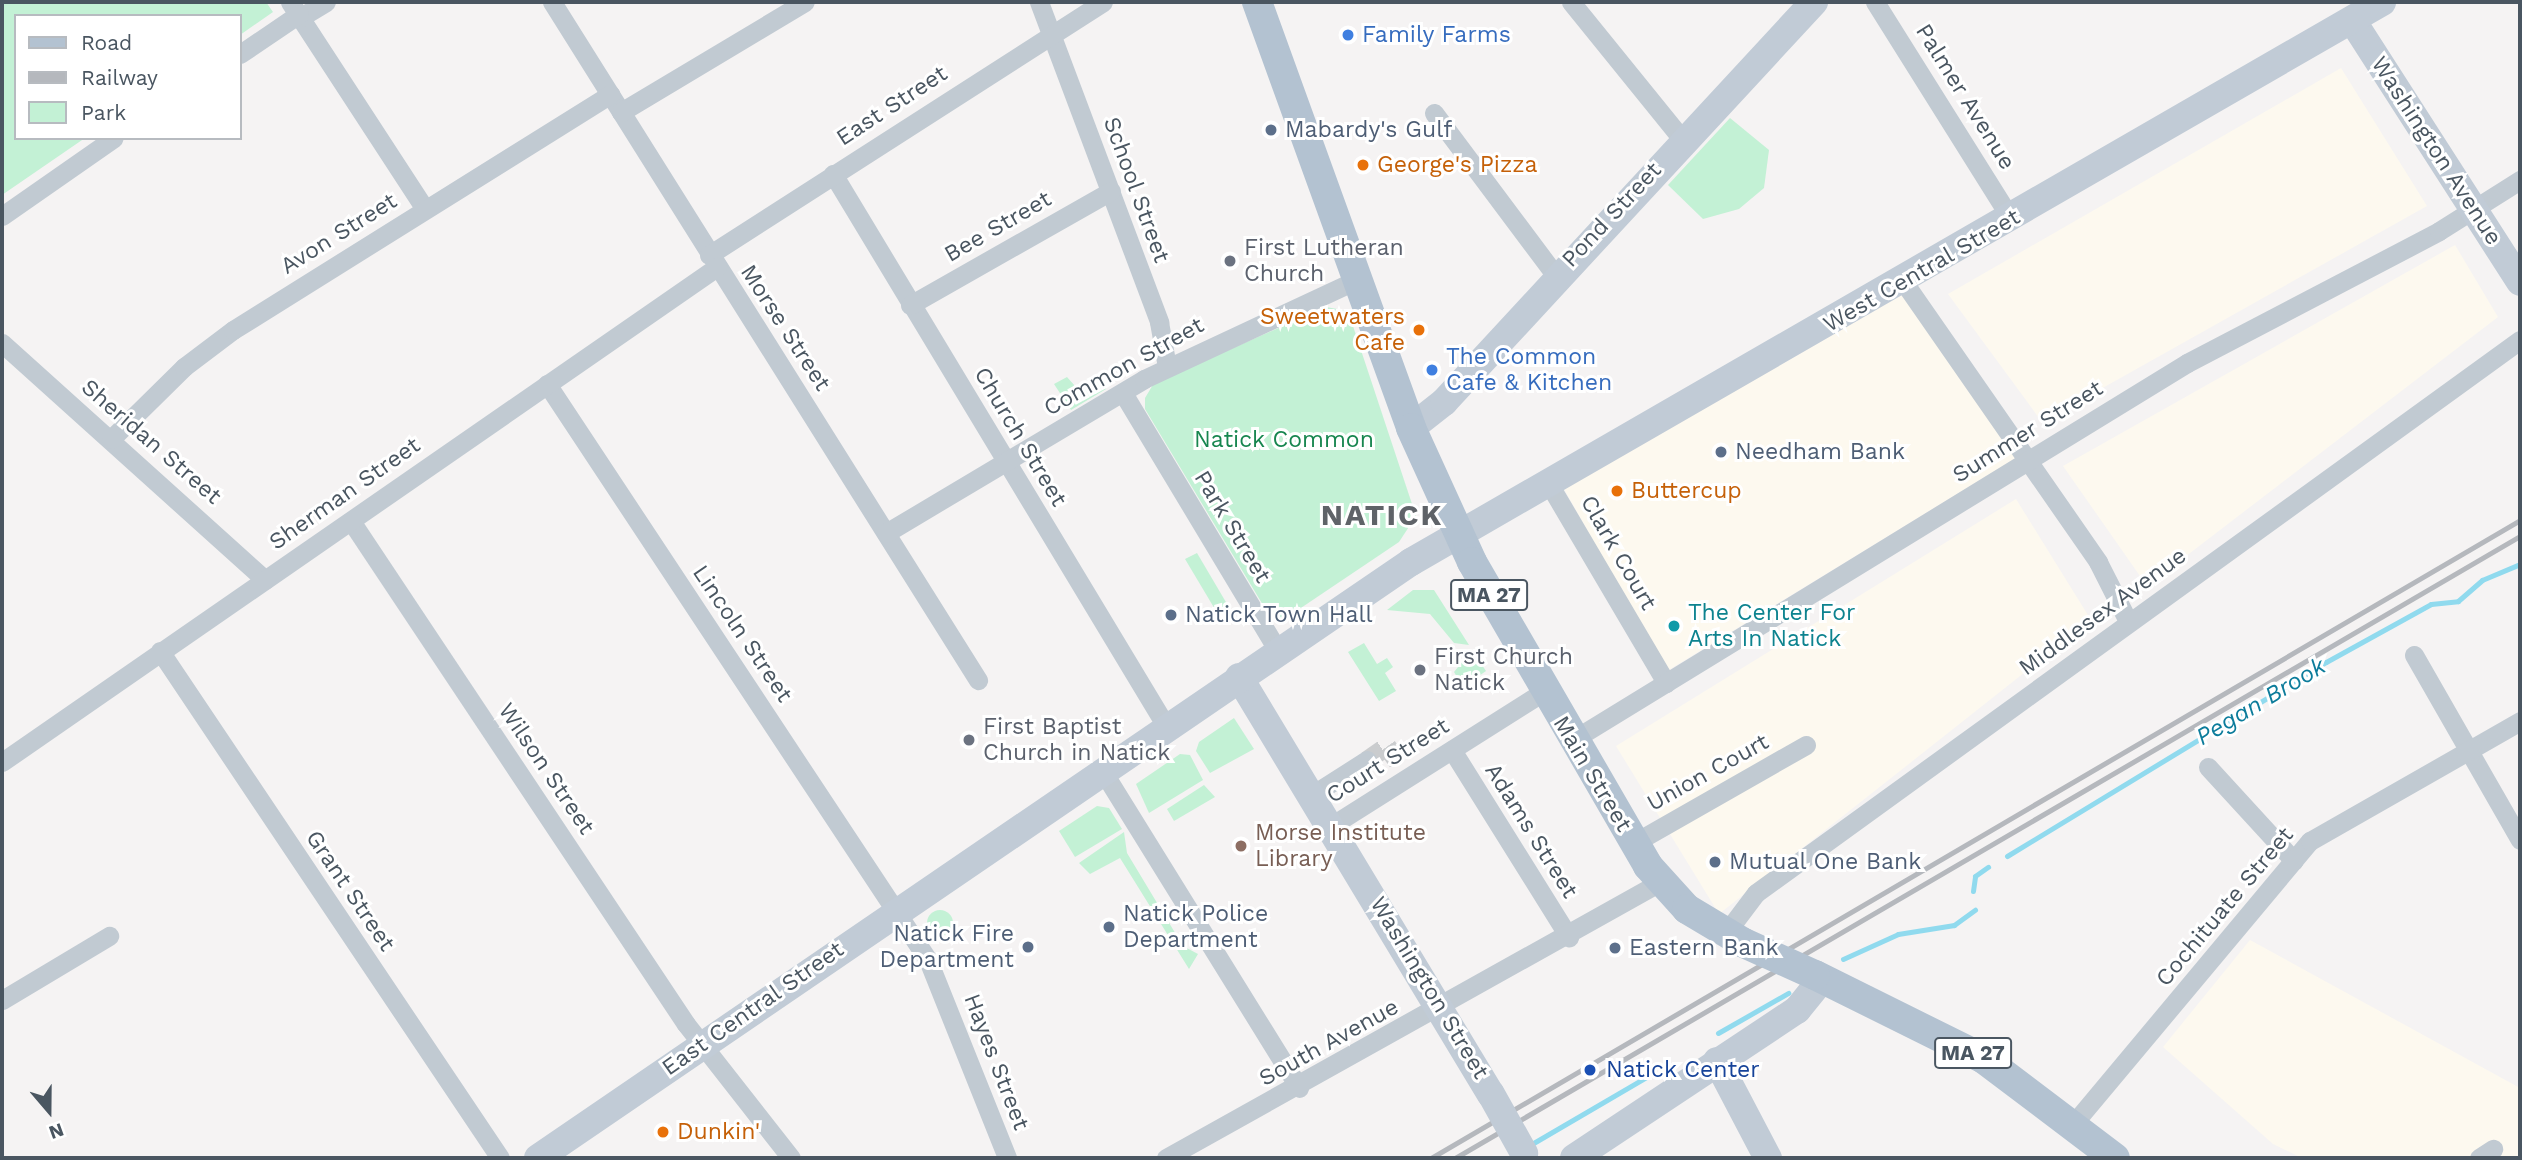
<!DOCTYPE html>
<style>
body{margin:0}
#map{position:relative;width:2522px;height:1160px;overflow:hidden;background:#f5f3f3;font-family:"Work Sans",sans-serif}
div>[style]{position:absolute}
.commercial>*{inset:0;background:#fdf9ef}
.green>*{inset:0;background:#c3f1d5}
.round{border-radius:50%}
.stream>*{height:5px;margin:-2.5px;padding:0 2.5px;transform-origin:2.5px;border-radius:2.5px;background:#90daee}
.street-tunnel>*{height:19px;margin-top:-9.5px;transform-origin:0;background:repeating-linear-gradient(90deg,#caccce 0 19px,transparent 0 29px)}
.street>*{height:19px;margin:-9.5px;padding:0 9.5px;transform-origin:9.5px;border-radius:9.5px;background:#c1cad2}
.secondary>*{height:28px;margin:-14px;padding:0 14px;transform-origin:14px;border-radius:14px;background:#c1cbd6}
.primary>*{height:30px;margin:-15px;padding:0 15px;transform-origin:15px;border-radius:15px;background:#b3c2d1}
.rail>*{height:5px;margin:-2.5px;padding:0 2.5px;transform-origin:2.5px;border-radius:2.5px;background:#b5b8bd}
.secondary-bridge>*{height:28px;margin:-14px;padding:0 14px;transform-origin:14px;border-radius:14px;background:#c1cbd6}
.primary-bridge>*{height:30px;margin:-15px;padding:0 15px;transform-origin:15px;border-radius:15px;background:#b3c2d1}
.dots>*{width:19px;height:19px;translate:-50% -50%;box-sizing:border-box;border:4px solid #fff;border-radius:50%}
span{translate:-50% -50%;white-space:nowrap;text-align:center;line-height:1.15;-webkit-text-stroke:6px #fff;paint-order:stroke}
.shield-label span{padding:2px 5px;background:#fff;border:2px solid;border-radius:5px;-webkit-text-stroke-width:0}
.shield-label{font-size:21px;color:#4a5661;font-weight:700}
.shop-label{font-size:23px;color:#366cbe}
.left{translate:0 -50%;text-align:left}
.street-label{font-size:23px;color:#4a5661}
.service-label{font-size:23px;color:#4e5e75}
.right{translate:-100% -50%;text-align:right}
.food-label{font-size:23px;color:#c56008}
.worship-label{font-size:23px;color:#5b616d}
.park-label{font-size:23px;color:#17864f}
.culture-label{font-size:23px;color:#0d838f}
.education-label{font-size:23px;color:#785e54}
.transit-label{font-size:23px;color:#164399}
.water-label{font-size:24px;color:#0c7c9b;font-style:italic}
.district-label{font-size:30px;color:#5f6368;font-weight:700;letter-spacing:2px}
.frame{position:absolute;inset:0;border:4px solid #4a5661;pointer-events:none}
.legend{position:absolute;left:14px;top:14px;width:228px;height:126px;box-sizing:border-box;background:#fff;border:2px solid #b7bbc0;margin:0;padding:9px 12px;list-style:none;font-size:21px;color:#4a5661}
.legend li{display:flex;align-items:center;gap:14px;height:35px}
.legend b{width:35px;border:2px solid #b7bbc0}
.north{position:absolute;left:14px;top:1076px;width:70px;height:70px;-webkit-text-stroke:5px #fff;paint-order:stroke;rotate:160deg;font-size:19px;font-weight:700;line-height:28px;text-align:center;color:#4a5661}
.north::after{content:'';display:block;margin:auto;width:24px;height:32px;background:#4a5661;clip-path:polygon(50% 0,100% 100%,50% 72%,0 100%)}
</style>
<div id="map">
<div class="commercial">
<i style="clip-path:polygon(2341px 68px,2427px 206px,2042px 422px,1948px 294px)"></i>
<i style="clip-path:polygon(2455px 245px,2498px 317px,2147px 586px,2063px 466px)"></i>
<i style="clip-path:polygon(1904px 294px,2016px 458px,1667px 671px,1564px 489px)"></i>
<i style="clip-path:polygon(2016px 499px,2091px 620px,1719px 914px,1616px 746px)"></i>
<i style="clip-path:polygon(2250px 940px,2520px 1088px,2520px 1158px,2302px 1158px,2273px 1144px,2163px 1047px)"></i>
</div>
<div class="green">
<i style="clip-path:polygon(2px 2px,266px 2px,273px 12px,240px 35px,240px 16px,16px 16px,16px 138px,85px 138px,2px 195px)"></i>
<i style="clip-path:polygon(1730px 118px,1769px 150px,1764px 188px,1739px 209px,1703px 219px,1668px 185px)"></i>
<i style="clip-path:polygon(1326px 307px,1348px 311px,1416px 516px,1399px 542px,1283px 620px,1269px 615px,1145px 409px,1145px 398px,1154px 383px)"></i>
<i style="clip-path:polygon(1067px 377px,1075px 386px,1096px 377px,1106px 389px,1071px 410px,1054px 384px)"></i>
<i style="clip-path:polygon(1197px 553px,1230px 609px,1219px 616px,1185px 559px)"></i>
<i style="clip-path:polygon(1413px 590px,1434px 590px,1469px 645px,1454px 643px,1430px 614px,1387px 610px)"></i>
<i style="clip-path:polygon(1364px 643px,1377px 664px,1387px 658px,1393px 667px,1385px 673px,1396px 691px,1379px 701px,1348px 652px)"></i>
<i style="clip-path:polygon(1472px 650px,1486px 671px,1463px 687px,1454px 672px)"></i>
<i style="clip-path:polygon(1234px 718px,1254px 749px,1210px 773px,1196px 751px,1199px 742px)"></i>
<i style="clip-path:polygon(1180px 754px,1190px 755px,1203px 780px,1149px 813px,1136px 784px)"></i>
<i style="clip-path:polygon(1204px 785px,1215px 797px,1174px 821px,1167px 809px)"></i>
<i style="clip-path:polygon(1097px 806px,1109px 808px,1122px 829px,1075px 857px,1059px 831px)"></i>
<i style="clip-path:polygon(1124px 832px,1127px 853px,1183px 946px,1198px 954px,1189px 969px,1120px 858px,1090px 874px,1079px 863px)"></i>
<i class="round" style="left:927px;top:910px;width:26px;height:26px"></i>
</div>
<div class="stream">
<i style="left:2007px;top:856px;width:373px;rotate:-31.3deg"></i>
<i style="left:2326px;top:662px;width:120px;rotate:-28.9deg"></i>
<i style="left:2431px;top:604px;width:27px;rotate:-6deg"></i>
<i style="left:2458px;top:601px;width:32px;rotate:-41deg"></i>
<i style="left:2482px;top:580px;width:41px;rotate:-22.8deg"></i>
<i style="left:1973px;top:891px;width:15px;rotate:-82deg"></i>
<i style="left:1975px;top:876px;width:16px;rotate:-35deg"></i>
<i style="left:1843px;top:959px;width:60px;rotate:-24.4deg"></i>
<i style="left:1898px;top:934px;width:57px;rotate:-9.1deg"></i>
<i style="left:1954px;top:925px;width:26px;rotate:-36deg"></i>
<i style="left:1718px;top:1033px;width:81px;rotate:-29.7deg"></i>
<i style="left:1530px;top:1145px;width:143px;rotate:-30.3deg"></i>
</div>
<div class="street-tunnel">
<i style="left:1367px;top:760px;width:24px;rotate:-35deg"></i>
<i style="left:1387px;top:746px;width:19px;rotate:55deg"></i>
</div>
<div class="street">
<i style="left:290px;top:2px;width:247px;rotate:56.9deg"></i>
<i style="left:552px;top:2px;width:801px;rotate:57.86deg"></i>
<i style="left:1039px;top:2px;width:342px;rotate:69.4deg"></i>
<i style="left:1159px;top:322px;width:46px;rotate:79.9deg"></i>
<i style="left:1571px;top:2px;width:176px;rotate:51deg"></i>
<i style="left:1875px;top:2px;width:257px;rotate:57.9deg"></i>
<i style="left:301px;top:17px;width:29px;rotate:-31deg"></i>
<i style="left:240px;top:54px;width:71px;rotate:-34.1deg"></i>
<i style="left:621px;top:112px;width:214px;rotate:-30.9deg"></i>
<i style="left:1434px;top:113px;width:204px;rotate:53.2deg"></i>
<i style="left:833px;top:174px;width:645px;rotate:58.9deg"></i>
<i style="left:2px;top:216px;width:136px;rotate:-34.9deg"></i>
<i style="left:709px;top:255px;width:468px;rotate:-32.7deg"></i>
<i style="left:1903px;top:281px;width:342px;rotate:55.2deg"></i>
<i style="left:2098px;top:562px;width:68px;rotate:63.1deg"></i>
<i style="left:910px;top:305px;width:231px;rotate:-29.6deg"></i>
<i style="left:2px;top:343px;width:354px;rotate:42deg"></i>
<i style="left:547px;top:384px;width:691px;rotate:56.52deg"></i>
<i style="left:928px;top:960px;width:213px;rotate:68.2deg"></i>
<i style="left:1123px;top:393px;width:301px;rotate:59deg"></i>
<i style="left:111px;top:439px;width:103px;rotate:-44.6deg"></i>
<i style="left:184px;top:367px;width:61px;rotate:-37.1deg"></i>
<i style="left:233px;top:330px;width:445px;rotate:-32deg"></i>
<i style="left:1549px;top:484px;width:231px;rotate:59.5deg"></i>
<i style="left:351px;top:521px;width:604px;rotate:56.34deg"></i>
<i style="left:686px;top:1024px;width:170px;rotate:51.9deg"></i>
<i style="left:886px;top:533px;width:300px;rotate:-30.8deg"></i>
<i style="left:1144px;top:379px;width:234px;rotate:-25deg"></i>
<i style="left:160px;top:651px;width:610px;rotate:56.15deg"></i>
<i style="left:2414px;top:655px;width:213px;rotate:60.2deg"></i>
<i style="left:1571px;top:741px;width:723px;rotate:-31.53deg"></i>
<i style="left:2187px;top:363px;width:284px;rotate:-27.6deg"></i>
<i style="left:2439px;top:231px;width:96px;rotate:-32.2deg"></i>
<i style="left:1452px;top:750px;width:221px;rotate:58deg"></i>
<i style="left:2px;top:762px;width:870px;rotate:-34.7deg"></i>
<i style="left:2208px;top:767px;width:127px;rotate:47.5deg"></i>
<i style="left:1102px;top:770px;width:374px;rotate:58.2deg"></i>
<i style="left:1312px;top:795px;width:65px;rotate:-32.5deg"></i>
<i style="left:1331px;top:826px;width:251px;rotate:-32.3deg"></i>
<i style="left:1634px;top:843px;width:198px;rotate:-29.7deg"></i>
<i style="left:1725px;top:934px;width:51px;rotate:-52.9deg"></i>
<i style="left:1756px;top:893px;width:943px;rotate:-35.9deg"></i>
<i style="left:2px;top:1000px;width:125px;rotate:-30.9deg"></i>
<i style="left:2074px;top:1123px;width:368px;rotate:-50.1deg"></i>
<i style="left:2310px;top:841px;width:242px;rotate:-29.7deg"></i>
<i style="left:1166px;top:1158px;width:566px;rotate:-29.19deg"></i>
<i style="left:2479px;top:1158px;width:17px;rotate:-33deg"></i>
</div>
<div class="secondary">
<i style="left:2352px;top:20px;width:311px;rotate:57.3deg"></i>
<i style="left:1411px;top:428px;width:42px;rotate:-38.2deg"></i>
<i style="left:1444px;top:402px;width:545px;rotate:-47.23deg"></i>
<i style="left:1239px;top:677px;width:487px;rotate:58.9deg"></i>
<i style="left:1717px;top:1061px;width:110px;rotate:62.3deg"></i>
<i style="left:538px;top:1158px;width:1057px;rotate:-34.32deg"></i>
<i style="left:1411px;top:562px;width:1121px;rotate:-29.97deg"></i>
<i style="left:1574px;top:1158px;width:268px;rotate:-33.6deg"></i>
<i style="left:1797px;top:1010px;width:40px;rotate:-51deg"></i>
</div>
<div class="primary">
<i style="left:1257px;top:2px;width:453px;rotate:70.1deg"></i>
<i style="left:1411px;top:428px;width:147px;rotate:65.5deg"></i>
<i style="left:1472px;top:562px;width:351px;rotate:59.9deg"></i>
<i style="left:1648px;top:866px;width:58px;rotate:47.8deg"></i>
<i style="left:1687px;top:909px;width:66px;rotate:30.8deg"></i>
<i style="left:1815px;top:975px;width:189px;rotate:26.4deg"></i>
<i style="left:1984px;top:1059px;width:164px;rotate:37.1deg"></i>
</div>
<div class="rail">
<i style="left:1431px;top:1158px;width:1262px;rotate:-30.36deg"></i>
<i style="left:1455px;top:1158px;width:1233px;rotate:-30.29deg"></i>
</div>
<div class="secondary-bridge">
<i style="left:1491px;top:1094px;width:68px;rotate:60.8deg"></i>
</div>
<div class="primary-bridge">
<i style="left:1744px;top:943px;width:78px;rotate:24.3deg"></i>
</div>
<div class="dots">
<i style="left:1348px;top:35px;background:#3f7fe0"></i>
<i style="left:1271px;top:130px;background:#5c6f8a"></i>
<i style="left:1363px;top:165px;background:#e8710a"></i>
<i style="left:1230px;top:261px;background:#6b7280"></i>
<i style="left:1419px;top:330px;background:#e8710a"></i>
<i style="left:1432px;top:370px;background:#3f7fe0"></i>
<i style="left:1721px;top:452px;background:#5c6f8a"></i>
<i style="left:1617px;top:491px;background:#e8710a"></i>
<i style="left:1171px;top:615px;background:#5c6f8a"></i>
<i style="left:1674px;top:626px;background:#0f9aa8"></i>
<i style="left:1420px;top:670px;background:#6b7280"></i>
<i style="left:969px;top:740px;background:#6b7280"></i>
<i style="left:1241px;top:846px;background:#8d6e63"></i>
<i style="left:1715px;top:862px;background:#5c6f8a"></i>
<i style="left:1109px;top:927px;background:#5c6f8a"></i>
<i style="left:1028px;top:947px;background:#5c6f8a"></i>
<i style="left:1615px;top:948px;background:#5c6f8a"></i>
<i style="left:1590px;top:1070px;background:#1a4fb4"></i>
<i style="left:663px;top:1132px;background:#e8710a"></i>
</div>
<div class="shield-label">
<span style="left:1489px;top:595px">MA 27</span>
<span style="left:1973px;top:1053px">MA 27</span>
</div>
<div class="shop-label">
<span class="left" style="left:1362px;top:35px">Family Farms</span>
<span class="left" style="left:1446px;top:370px">The Common<br>Cafe &amp; Kitchen</span>
</div>
<div class="street-label">
<span style="left:1965px;top:97px;rotate:58deg">Palmer Avenue</span>
<span style="left:892px;top:106px;rotate:-33deg">East Street</span>
<span style="left:2436px;top:151px;rotate:57deg">Washington Avenue</span>
<span style="left:1136px;top:190px;rotate:70deg">School Street</span>
<span style="left:1612px;top:215px;rotate:-47deg">Pond Street</span>
<span style="left:998px;top:227px;rotate:-30deg">Bee Street</span>
<span style="left:339px;top:234px;rotate:-32deg">Avon Street</span>
<span style="left:1922px;top:271px;rotate:-30deg">West Central Street</span>
<span style="left:785px;top:328px;rotate:57deg">Morse Street</span>
<span style="left:1124px;top:367px;rotate:-29deg">Common Street</span>
<span style="left:2028px;top:432px;rotate:-32deg">Summer Street</span>
<span style="left:1020px;top:437px;rotate:59deg">Church Street</span>
<span style="left:151px;top:442px;rotate:41deg">Sheridan Street</span>
<span style="left:345px;top:494px;rotate:-35deg">Sherman Street</span>
<span style="left:1232px;top:527px;rotate:59deg">Park Street</span>
<span style="left:1618px;top:553px;rotate:60deg">Clark Court</span>
<span style="left:2103px;top:612px;rotate:-36deg">Middlesex Avenue</span>
<span style="left:742px;top:634px;rotate:56deg">Lincoln Street</span>
<span style="left:1388px;top:761px;rotate:-32deg">Court Street</span>
<span style="left:546px;top:769px;rotate:56deg">Wilson Street</span>
<span style="left:1708px;top:773px;rotate:-29deg">Union Court</span>
<span style="left:1592px;top:774px;rotate:59deg">Main Street</span>
<span style="left:1531px;top:831px;rotate:58deg">Adams Street</span>
<span style="left:350px;top:891px;rotate:56deg">Grant Street</span>
<span style="left:2225px;top:907px;rotate:-50deg">Cochituate Street</span>
<span style="left:1429px;top:988px;rotate:59deg">Washington Street</span>
<span style="left:753px;top:1009px;rotate:-35deg">East Central Street</span>
<span style="left:1329px;top:1043px;rotate:-29deg">South Avenue</span>
<span style="left:996px;top:1062px;rotate:69deg">Hayes Street</span>
</div>
<div class="service-label">
<span class="left" style="left:1285px;top:130px">Mabardy's Gulf</span>
<span class="left" style="left:1735px;top:452px">Needham Bank</span>
<span class="left" style="left:1185px;top:615px">Natick Town Hall</span>
<span class="left" style="left:1729px;top:862px">Mutual One Bank</span>
<span class="left" style="left:1123px;top:927px">Natick Police<br>Department</span>
<span class="right" style="left:1014px;top:947px">Natick Fire<br>Department</span>
<span class="left" style="left:1629px;top:948px">Eastern Bank</span>
</div>
<div class="food-label">
<span class="left" style="left:1377px;top:165px">George's Pizza</span>
<span class="right" style="left:1405px;top:330px">Sweetwaters<br>Cafe</span>
<span class="left" style="left:1631px;top:491px">Buttercup</span>
<span class="left" style="left:677px;top:1132px">Dunkin'</span>
</div>
<div class="worship-label">
<span class="left" style="left:1244px;top:261px">First Lutheran<br>Church</span>
<span class="left" style="left:1434px;top:670px">First Church<br>Natick</span>
<span class="left" style="left:983px;top:740px">First Baptist<br>Church in Natick</span>
</div>
<div class="park-label">
<span style="left:1284px;top:440px">Natick Common</span>
</div>
<div class="culture-label">
<span class="left" style="left:1688px;top:626px">The Center For<br>Arts In Natick</span>
</div>
<div class="education-label">
<span class="left" style="left:1255px;top:846px">Morse Institute<br>Library</span>
</div>
<div class="transit-label">
<span class="left" style="left:1606px;top:1070px">Natick Center</span>
</div>
<div class="water-label">
<span style="left:2261px;top:702px;rotate:-31deg">Pegan Brook</span>
</div>
<div class="district-label">
<span style="left:1382px;top:515px">NATICK</span>
</div>
<div class="frame"></div>
<ul class="legend">
<li><b style="height:9px;background:#b3c2d1"></b>Road</li>
<li><b style="height:9px;background:#b5b8bd"></b>Railway</li>
<li><b style="height:19px;background:#c3f1d5"></b>Park</li>
</ul>
<div class="north">N</div>
</div>
